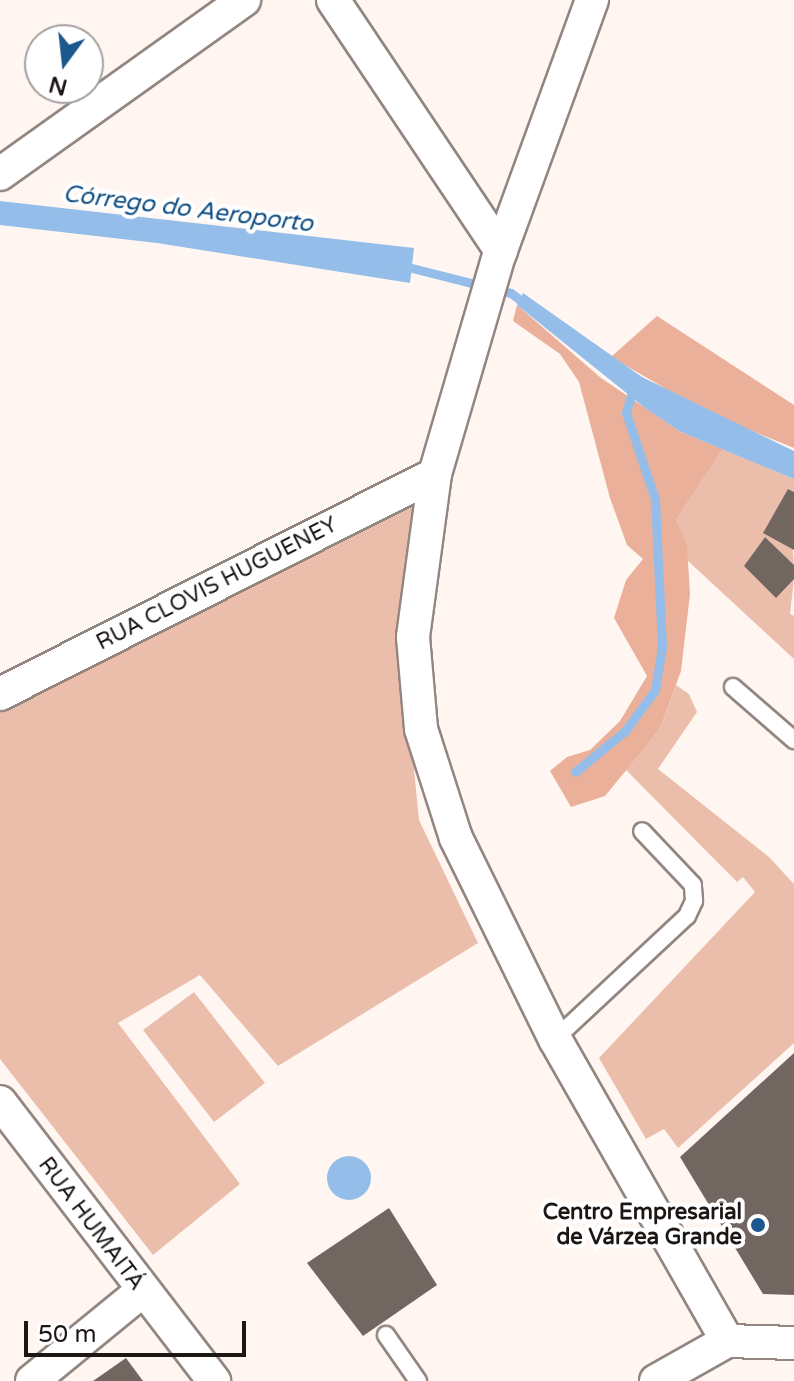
<!DOCTYPE html>
<meta charset="utf-8">
<style>
body{margin:0}
#map{position:relative;width:794px;height:1381px;overflow:hidden;background:#fff6f2;font-family:"Varela Round",sans-serif}
div>[style]{position:absolute}
.green>*{inset:0;background:#ebbeac}
.forest>*{inset:0;background:#ebb099}
.water>*{inset:0;background:#94bee9}
.round{border-radius:50%}
.stream>*{height:9px;margin:-4.5px;padding:0 4.5px;transform-origin:4.5px;border-radius:4.5px;background:#94bee9}
.building>*{inset:0;background:#726661}
.roads{filter:drop-shadow(2px 0 #938681) drop-shadow(-2px 0 #938681) drop-shadow(0 2px #938681) drop-shadow(0 -2px #938681)}
.service>*{height:16px;margin:-8px;padding:0 8px;transform-origin:8px;border-radius:8px;background:#fff}
.minor>*{height:32px;margin:-16px;padding:0 16px;transform-origin:16px;border-radius:16px;background:#fff}
.dots>*{width:22px;height:22px;translate:-50% -50%;box-sizing:border-box;border:4px solid #fff;border-radius:50%}
span{translate:-50% -50%;white-space:nowrap;text-align:center;line-height:1.15;-webkit-text-stroke:8px #fff;paint-order:stroke}
.street-label{font-size:22px;color:#1c1715}
.poi-label{font-size:22px;color:#1c1715;font-weight:700}
.right{translate:-100% -50%;text-align:right}
.water-label{font-size:24px;color:#125085;font-style:italic}
.north{position:absolute;left:24px;top:24px;width:80px;height:80px;box-sizing:border-box;background:#fff;border:2px solid #a4a2a1;border-radius:50%;rotate:195deg;font-size:22px;font-weight:700;line-height:32px;text-align:center;color:#1c1715}
.north::after{content:'';display:block;margin:auto;width:28px;height:36px;background:#1b588e;clip-path:polygon(50% 0,100% 100%,50% 72%,0 100%)}
.scale{position:absolute;left:24px;top:1321px;width:222px;height:36px;box-sizing:border-box;border:4px solid #1c1715;border-top:0;padding-left:10px;font-size:24px;line-height:28px;white-space:nowrap;color:#1c1715;-webkit-text-stroke:6px #fff;paint-order:stroke}
</style>
<div id="map">
<div class="green">
<i style="clip-path:polygon(723px 449px,794px 479px,794px 492px,788px 489px,794px 565px,765px 537px,745px 566px,794px 579px,790px 614px,794px 616px,794px 659px,688px 561px,676px 520px)"></i>
<i style="clip-path:polygon(419px 494px,408px 707px,419px 820px,478px 943px,278px 1066px,200px 975px,118px 1023px,240px 1184px,153px 1255px,0 1059px,0 706px)"></i>
<i style="clip-path:polygon(676px 685px,689px 694px,697px 712px,658px 769px,769px 857px,794px 884px,794px 1043px,678px 1148px,664px 1129px,646px 1139px,599px 1058px,755px 892px,743px 877px,737px 882px,626px 770px,660px 729px)"></i>
<i style="clip-path:polygon(194px 992px,265px 1083px,214px 1122px,143px 1030px)"></i>
</div>
<div class="forest">
<i style="clip-path:polygon(517px 305px,601px 378px,681px 432px,723px 449px,676px 520px,687px 545px,690px 594px,681px 671px,660px 729px,605px 796px,571px 807px,550px 771px,567px 757px,590px 750px,620px 721px,647px 676px,614px 618px,626px 580px,643px 559px,627px 545px,610px 498px,579px 382px,560px 354px,513px 321px)"></i>
<i style="clip-path:polygon(657px 316px,794px 405px,794px 448px,706px 412px,611px 357px)"></i>
</div>
<div class="water">
<i style="clip-path:polygon(0 201px,414px 248px,410px 283px,157px 243px,0 225px)"></i>
<i style="clip-path:polygon(523px 293px,642px 377px,794px 451px,794px 479px,681px 432px,645px 408px,517px 305px)"></i>
<i class="round" style="left:327px;top:1156px;width:44px;height:44px"></i>
</div>
<div class="stream">
<i style="left:400px;top:265px;width:114px;rotate:14.2deg"></i>
<i style="left:511px;top:293px;width:23px;rotate:38deg"></i>
<i style="left:575px;top:772px;width:65px;rotate:-39.4deg"></i>
<i style="left:625px;top:731px;width:51px;rotate:-53.8deg"></i>
<i style="left:655px;top:690px;width:44px;rotate:-80.8deg"></i>
<i style="left:662px;top:647px;width:148px;rotate:-92.7deg"></i>
<i style="left:655px;top:499px;width:91px;rotate:-108.6deg"></i>
<i style="left:626px;top:413px;width:22px;rotate:-74deg"></i>
</div>
<div class="building">
<i style="clip-path:polygon(788px 489px,794px 492px,794px 550px,763px 533px)"></i>
<i style="clip-path:polygon(765px 537px,794px 565px,794px 579px,776px 598px,744px 566px)"></i>
<i style="clip-path:polygon(794px 1053px,794px 1295px,763px 1294px,680px 1157px)"></i>
<i style="clip-path:polygon(389px 1208px,437px 1285px,363px 1336px,307px 1263px)"></i>
<i style="clip-path:polygon(126px 1358px,143px 1381px,93px 1381px)"></i>
</div>
<div class="roads">
<div class="service">
<i style="left:733px;top:687px;width:81px;rotate:41deg"></i>
<i style="left:555px;top:1039px;width:180px;rotate:-43deg"></i>
<i style="left:687px;top:916px;width:17px;rotate:-65deg"></i>
<i style="left:694px;top:901px;width:16px;rotate:-94deg"></i>
<i style="left:693px;top:885px;width:74px;rotate:-133.4deg"></i>
<i style="left:386px;top:1335px;width:56px;rotate:55.2deg"></i>
</div>
<div class="minor">
<i style="left:333px;top:0;width:302px;rotate:56.2deg"></i>
<i style="left:592px;top:0;width:271px;rotate:110deg"></i>
<i style="left:499px;top:255px;width:228px;rotate:106.3deg"></i>
<i style="left:435px;top:474px;width:164px;rotate:97.7deg"></i>
<i style="left:413px;top:637px;width:92px;rotate:85deg"></i>
<i style="left:421px;top:729px;width:114px;rotate:72.2deg"></i>
<i style="left:456px;top:838px;width:224px;rotate:63.8deg"></i>
<i style="left:555px;top:1039px;width:348px;rotate:60.3deg"></i>
<i style="left:0;top:174px;width:300px;rotate:-35.5deg"></i>
<i style="left:0;top:694px;width:487px;rotate:-26.8deg"></i>
<i style="left:0;top:1102px;width:352px;rotate:52.5deg"></i>
<i style="left:32px;top:1381px;width:142px;rotate:-39.3deg"></i>
<i style="left:656px;top:1381px;width:81px;rotate:-29.4deg"></i>
<i style="left:727px;top:1341px;width:67px;rotate:1.7deg"></i>
</div>
</div>
<div class="dots">
<i style="left:758px;top:1225px;background:#1b588e"></i>
</div>
<div class="street-label">
<span style="left:217px;top:584px;rotate:-27deg">RUA CLOVIS HUGUENEY</span>
<span style="left:91px;top:1224px;rotate:53deg">RUA HUMAITÁ</span>
</div>
<div class="poi-label">
<span class="right" style="left:742px;top:1225px">Centro Empresarial<br>de Várzea Grande</span>
</div>
<div class="water-label">
<span style="left:188px;top:209px;rotate:7deg">Córrego do Aeroporto</span>
</div>
<div class="north">N</div>
<div class="scale">50 m</div>
</div>
